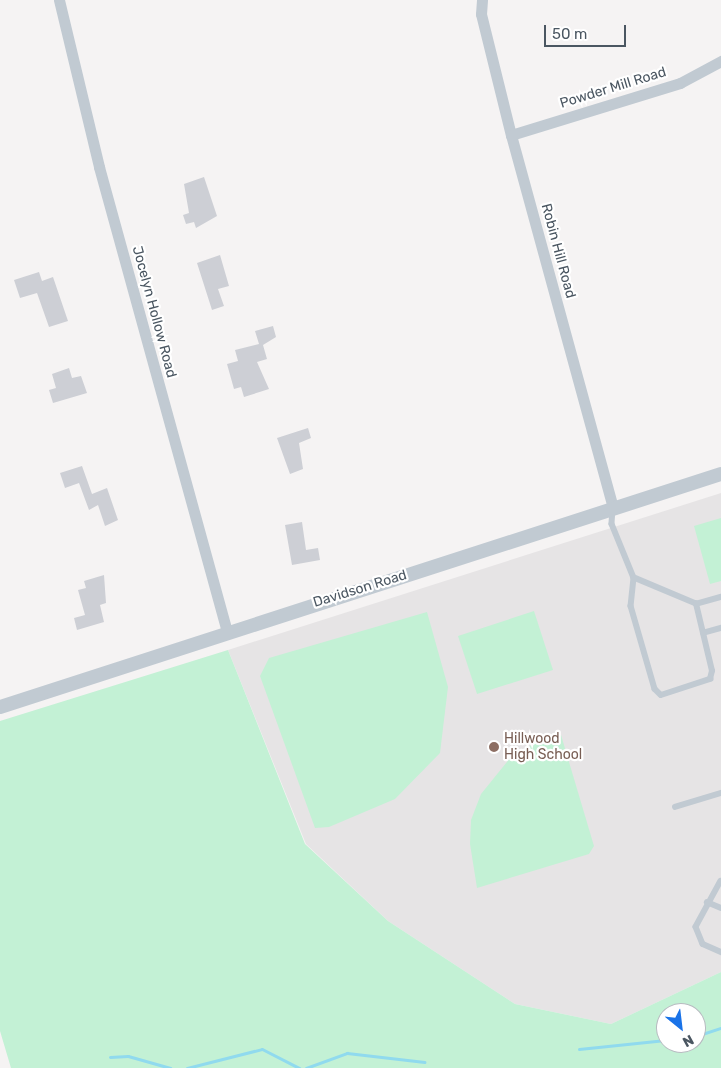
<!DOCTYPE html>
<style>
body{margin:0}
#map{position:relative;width:721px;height:1068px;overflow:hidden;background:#f5f3f3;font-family:Rubik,sans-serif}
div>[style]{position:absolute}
.education>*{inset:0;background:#e6e4e5}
.green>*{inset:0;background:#c3f1d5}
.stream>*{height:3px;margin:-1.5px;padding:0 1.5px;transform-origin:1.5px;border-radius:1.5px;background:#90daee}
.building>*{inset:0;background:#cdcfd5}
.service>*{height:5.5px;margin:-2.75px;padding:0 2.75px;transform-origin:2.75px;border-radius:2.75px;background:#c1cad2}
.minor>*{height:11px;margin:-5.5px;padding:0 5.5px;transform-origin:5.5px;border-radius:5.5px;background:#c1cad2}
.tertiary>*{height:14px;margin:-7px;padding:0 7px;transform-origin:7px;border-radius:7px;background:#c1cad2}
.dots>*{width:14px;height:14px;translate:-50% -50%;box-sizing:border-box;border:2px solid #fff;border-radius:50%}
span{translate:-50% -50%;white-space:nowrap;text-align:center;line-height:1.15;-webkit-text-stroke:4.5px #fff;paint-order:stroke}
.street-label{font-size:14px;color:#4a5661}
.education-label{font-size:14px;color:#785e54}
.left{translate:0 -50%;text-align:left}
.north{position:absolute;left:656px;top:1003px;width:50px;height:50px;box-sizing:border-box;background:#fff;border:1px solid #b7bbc0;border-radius:50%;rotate:151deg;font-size:14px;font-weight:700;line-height:20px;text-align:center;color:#4a5661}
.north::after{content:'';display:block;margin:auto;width:18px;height:22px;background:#1a73e8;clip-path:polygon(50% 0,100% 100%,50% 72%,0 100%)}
.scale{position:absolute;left:544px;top:25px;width:82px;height:22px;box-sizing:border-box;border:2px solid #4a5661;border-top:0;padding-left:6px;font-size:15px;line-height:18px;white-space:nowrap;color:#4a5661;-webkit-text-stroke:4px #fff;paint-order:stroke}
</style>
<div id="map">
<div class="education">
<i style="clip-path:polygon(721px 493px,721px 972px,611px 1024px,515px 1004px,388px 921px,306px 844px,228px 650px)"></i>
</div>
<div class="green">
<i style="clip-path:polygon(721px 518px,721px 581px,710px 584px,694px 526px)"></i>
<i style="clip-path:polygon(534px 611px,553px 670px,477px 694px,458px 636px)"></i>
<i style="clip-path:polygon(427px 612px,448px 687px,440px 753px,395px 799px,329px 827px,315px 828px,260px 676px,269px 658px)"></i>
<i style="clip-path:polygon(evenodd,228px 650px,305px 844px,388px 921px,515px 1004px,611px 1024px,721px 972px,721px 1068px,11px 1068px,0 1031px,0 721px,228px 650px,666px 1013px,696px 1013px,696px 1043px,666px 1043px,666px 1013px)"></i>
<i style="clip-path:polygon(561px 735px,594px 846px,589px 854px,477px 888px,470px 844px,471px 820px,481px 794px,511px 757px,544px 738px)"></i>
</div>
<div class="stream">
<i style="left:696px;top:1036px;width:26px;rotate:-18deg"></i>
<i style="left:579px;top:1049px;width:87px;rotate:-5.9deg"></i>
<i style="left:110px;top:1057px;width:18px;rotate:-3deg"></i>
<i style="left:128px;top:1056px;width:44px;rotate:15.9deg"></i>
<i style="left:187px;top:1068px;width:77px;rotate:-14.2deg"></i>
<i style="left:262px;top:1049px;width:42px;rotate:27.2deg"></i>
<i style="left:306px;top:1068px;width:44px;rotate:-20.1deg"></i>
<i style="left:347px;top:1053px;width:78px;rotate:6.7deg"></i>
</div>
<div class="building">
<i style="clip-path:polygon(204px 177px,217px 216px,196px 228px,194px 222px,186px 224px,183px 215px,189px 213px,184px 184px)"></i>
<i style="clip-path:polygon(220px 255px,229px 286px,218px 289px,224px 306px,212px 310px,197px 263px)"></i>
<i style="clip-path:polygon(39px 272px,42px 281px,53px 277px,68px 321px,49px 327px,37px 293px,20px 298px,14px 280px)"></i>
<i style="clip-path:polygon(273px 326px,276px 337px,263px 345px,267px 359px,257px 362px,269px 389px,244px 397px,241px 387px,234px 389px,227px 364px,238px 361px,235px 350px,259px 344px,255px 331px)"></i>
<i style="clip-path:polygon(69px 368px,72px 378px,81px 376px,87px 393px,53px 403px,49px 390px,56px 388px,52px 374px)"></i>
<i style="clip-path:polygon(308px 428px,311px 438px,299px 443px,303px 469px,290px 474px,277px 438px)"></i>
<i style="clip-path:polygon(82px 466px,92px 494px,107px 488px,118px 520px,105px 526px,98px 505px,89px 510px,79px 483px,65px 488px,60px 473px)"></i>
<i style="clip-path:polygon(302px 522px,306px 550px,318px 548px,320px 560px,292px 565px,285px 525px)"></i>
<i style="clip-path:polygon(104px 575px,106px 603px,100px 605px,104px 622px,77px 630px,74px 618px,85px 615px,78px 590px,86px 588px,84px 581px)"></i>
</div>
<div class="service">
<i style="left:613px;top:509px;width:15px;rotate:94deg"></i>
<i style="left:612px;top:524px;width:58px;rotate:67.8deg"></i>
<i style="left:634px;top:578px;width:28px;rotate:96deg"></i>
<i style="left:631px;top:606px;width:86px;rotate:73.9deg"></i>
<i style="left:655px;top:689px;width:8px;rotate:45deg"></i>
<i style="left:661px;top:695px;width:52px;rotate:-18.1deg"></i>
<i style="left:710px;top:679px;width:8px;rotate:-76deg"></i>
<i style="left:712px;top:671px;width:69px;rotate:-103.4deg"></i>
<i style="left:696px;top:604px;width:67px;rotate:-157.2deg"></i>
<i style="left:696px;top:604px;width:26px;rotate:-16deg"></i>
<i style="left:703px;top:633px;width:19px;rotate:-16deg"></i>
<i style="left:675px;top:807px;width:48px;rotate:-16.9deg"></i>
<i style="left:721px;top:881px;width:52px;rotate:118.5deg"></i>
<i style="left:696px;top:927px;width:18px;rotate:68deg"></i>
<i style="left:703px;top:944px;width:20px;rotate:24deg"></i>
<i style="left:707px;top:902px;width:15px;rotate:23deg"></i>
</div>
<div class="minor">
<i style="left:59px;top:0;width:172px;rotate:76.5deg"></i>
<i style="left:99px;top:167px;width:481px;rotate:74.6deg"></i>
<i style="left:482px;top:0;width:14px;rotate:94deg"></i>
<i style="left:481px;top:14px;width:125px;rotate:76.1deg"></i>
<i style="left:511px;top:135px;width:388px;rotate:74.7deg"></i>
<i style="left:511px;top:135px;width:177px;rotate:-17.1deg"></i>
<i style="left:680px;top:83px;width:47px;rotate:-28.2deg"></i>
</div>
<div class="tertiary">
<i style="left:0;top:707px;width:758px;rotate:-17.91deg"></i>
</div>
<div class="dots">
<i style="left:494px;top:747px;background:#8d6e63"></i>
</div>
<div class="street-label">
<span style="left:613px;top:88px;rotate:-17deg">Powder Mill Road</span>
<span style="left:558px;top:251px;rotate:75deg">Robin Hill Road</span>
<span style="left:154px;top:312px;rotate:75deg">Jocelyn Hollow Road</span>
<span style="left:360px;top:589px;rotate:-17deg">Davidson Road</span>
</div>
<div class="education-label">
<span class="left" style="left:504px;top:747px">Hillwood<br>High School</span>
</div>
<div class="north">N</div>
<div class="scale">50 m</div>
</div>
